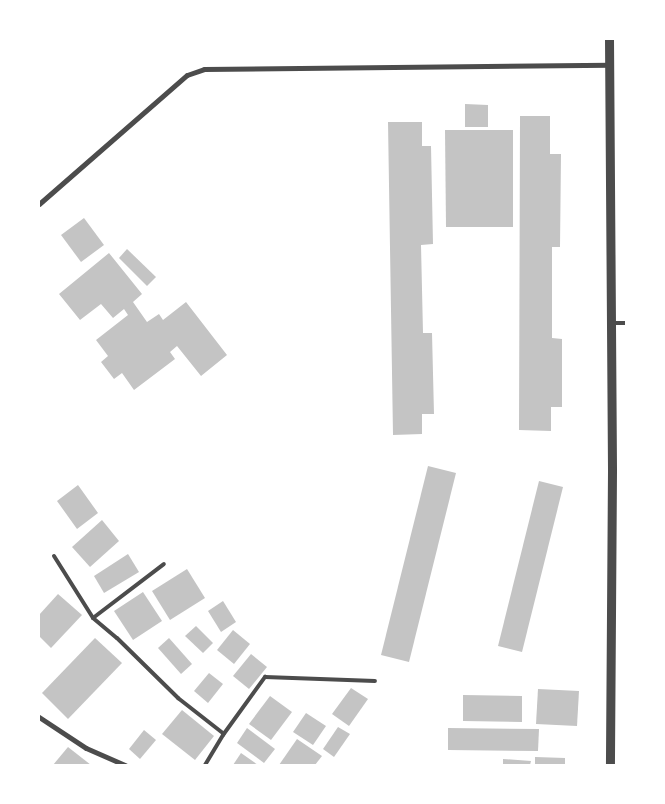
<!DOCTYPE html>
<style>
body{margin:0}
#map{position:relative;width:665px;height:804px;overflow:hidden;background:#fff;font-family:Lato,sans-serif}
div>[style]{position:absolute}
.building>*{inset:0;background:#c4c4c4}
.service>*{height:4px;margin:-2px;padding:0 2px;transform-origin:2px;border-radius:2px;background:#4c4c4c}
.minor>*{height:5px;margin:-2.5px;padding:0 2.5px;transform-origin:2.5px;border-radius:2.5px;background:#4c4c4c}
.tertiary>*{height:9px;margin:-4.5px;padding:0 4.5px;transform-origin:4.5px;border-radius:4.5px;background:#4c4c4c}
span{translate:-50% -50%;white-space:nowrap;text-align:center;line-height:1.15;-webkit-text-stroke:4px #fff;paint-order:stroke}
.frame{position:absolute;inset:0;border:40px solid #fff;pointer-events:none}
</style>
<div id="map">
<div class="building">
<i style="clip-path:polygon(465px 104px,488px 105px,488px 127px,465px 127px)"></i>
<i style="clip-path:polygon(520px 116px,550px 116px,550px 154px,561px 154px,560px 247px,552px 247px,552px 338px,562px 339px,562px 407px,551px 407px,551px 431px,519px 430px)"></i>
<i style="clip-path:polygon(388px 122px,422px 122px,422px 146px,431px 146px,433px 244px,421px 245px,423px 333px,432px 333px,434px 414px,422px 414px,422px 434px,393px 435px)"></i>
<i style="clip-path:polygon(445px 130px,513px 130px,513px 227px,446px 227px)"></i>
<i style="clip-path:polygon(84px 218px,104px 245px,81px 262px,61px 235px)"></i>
<i style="clip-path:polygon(127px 249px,156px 277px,147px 286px,119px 258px)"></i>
<i style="clip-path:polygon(109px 253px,142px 294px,133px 302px,147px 322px,159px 314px,163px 320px,186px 302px,227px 355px,201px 376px,177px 346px,170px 352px,175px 359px,134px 390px,122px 373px,114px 379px,101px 362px,108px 356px,96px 340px,128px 315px,124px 309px,113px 318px,101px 304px,80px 320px,59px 294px)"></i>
<i style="clip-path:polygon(428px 466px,456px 473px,409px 662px,381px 655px)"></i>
<i style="clip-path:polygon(539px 481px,563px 487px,522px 652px,498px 646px)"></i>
<i style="clip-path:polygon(78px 485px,98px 513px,77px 529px,57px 501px)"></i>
<i style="clip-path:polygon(102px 520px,119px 541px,90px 567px,72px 547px)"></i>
<i style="clip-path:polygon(128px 554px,139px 572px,104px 593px,94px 576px)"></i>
<i style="clip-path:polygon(187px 569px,205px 598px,170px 620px,152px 591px)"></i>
<i style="clip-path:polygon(143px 592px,162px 621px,133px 640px,114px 611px)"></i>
<i style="clip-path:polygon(58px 594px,82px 615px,51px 648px,39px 636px,39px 615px)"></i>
<i style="clip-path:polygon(223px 601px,236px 622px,221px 632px,208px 611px)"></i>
<i style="clip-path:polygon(196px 626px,213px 643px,203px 653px,185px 636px)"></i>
<i style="clip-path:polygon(233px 630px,250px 644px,234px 664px,217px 650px)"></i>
<i style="clip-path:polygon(95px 638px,122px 663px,68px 719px,42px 693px)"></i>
<i style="clip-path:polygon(169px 638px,192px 664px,181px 674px,158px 648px)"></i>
<i style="clip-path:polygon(251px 654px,267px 667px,249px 689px,233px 676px)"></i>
<i style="clip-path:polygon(209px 673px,223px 684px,208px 703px,194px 691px)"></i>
<i style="clip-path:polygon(351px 688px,368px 699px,349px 726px,332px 714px)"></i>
<i style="clip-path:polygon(538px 689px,579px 691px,577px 726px,536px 724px)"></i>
<i style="clip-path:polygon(463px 695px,522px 696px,522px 722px,463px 721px)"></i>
<i style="clip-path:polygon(270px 696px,292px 712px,271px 740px,249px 724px)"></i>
<i style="clip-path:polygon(182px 710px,214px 736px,195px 760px,162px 734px)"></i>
<i style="clip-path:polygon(306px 713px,326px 726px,313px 745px,293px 732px)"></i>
<i style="clip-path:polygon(338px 727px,350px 734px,334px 757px,323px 749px)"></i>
<i style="clip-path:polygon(247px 728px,275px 749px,264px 763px,237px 743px)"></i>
<i style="clip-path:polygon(448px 728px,539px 729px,538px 751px,448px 750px)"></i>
<i style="clip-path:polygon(144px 730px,156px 740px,140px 759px,129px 749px)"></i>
<i style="clip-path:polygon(297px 739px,322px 756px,315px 765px,279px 765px)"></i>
<i style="clip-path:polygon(68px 747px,91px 765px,53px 765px)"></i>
<i style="clip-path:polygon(241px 753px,258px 765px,233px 765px)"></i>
<i style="clip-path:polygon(535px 757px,565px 758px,565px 765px,535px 765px)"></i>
<i style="clip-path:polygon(503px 759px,531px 761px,530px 765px,503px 765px)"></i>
</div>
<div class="service">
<i style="left:611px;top:323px;width:15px"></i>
<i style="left:54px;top:556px;width:73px;rotate:57.8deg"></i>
<i style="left:93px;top:618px;width:31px;rotate:40deg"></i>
<i style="left:117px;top:638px;width:86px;rotate:44.5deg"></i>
<i style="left:178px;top:698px;width:58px;rotate:38deg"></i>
<i style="left:93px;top:618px;width:89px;rotate:-37.3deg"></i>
<i style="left:205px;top:765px;width:35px;rotate:-59deg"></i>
<i style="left:223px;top:735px;width:72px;rotate:-54.1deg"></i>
<i style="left:265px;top:677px;width:110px;rotate:2.1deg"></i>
</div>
<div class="minor">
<i style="left:39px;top:204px;width:196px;rotate:-41.1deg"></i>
<i style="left:187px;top:75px;width:18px;rotate:-19deg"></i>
<i style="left:204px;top:69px;width:406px;rotate:-0.6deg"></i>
<i style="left:39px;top:717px;width:56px;rotate:33.4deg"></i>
<i style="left:86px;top:748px;width:43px;rotate:23.6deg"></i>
</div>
<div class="tertiary">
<i style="left:609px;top:39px;width:432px;rotate:89.6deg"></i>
<i style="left:612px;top:471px;width:294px;rotate:90.4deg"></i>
</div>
<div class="frame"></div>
</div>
